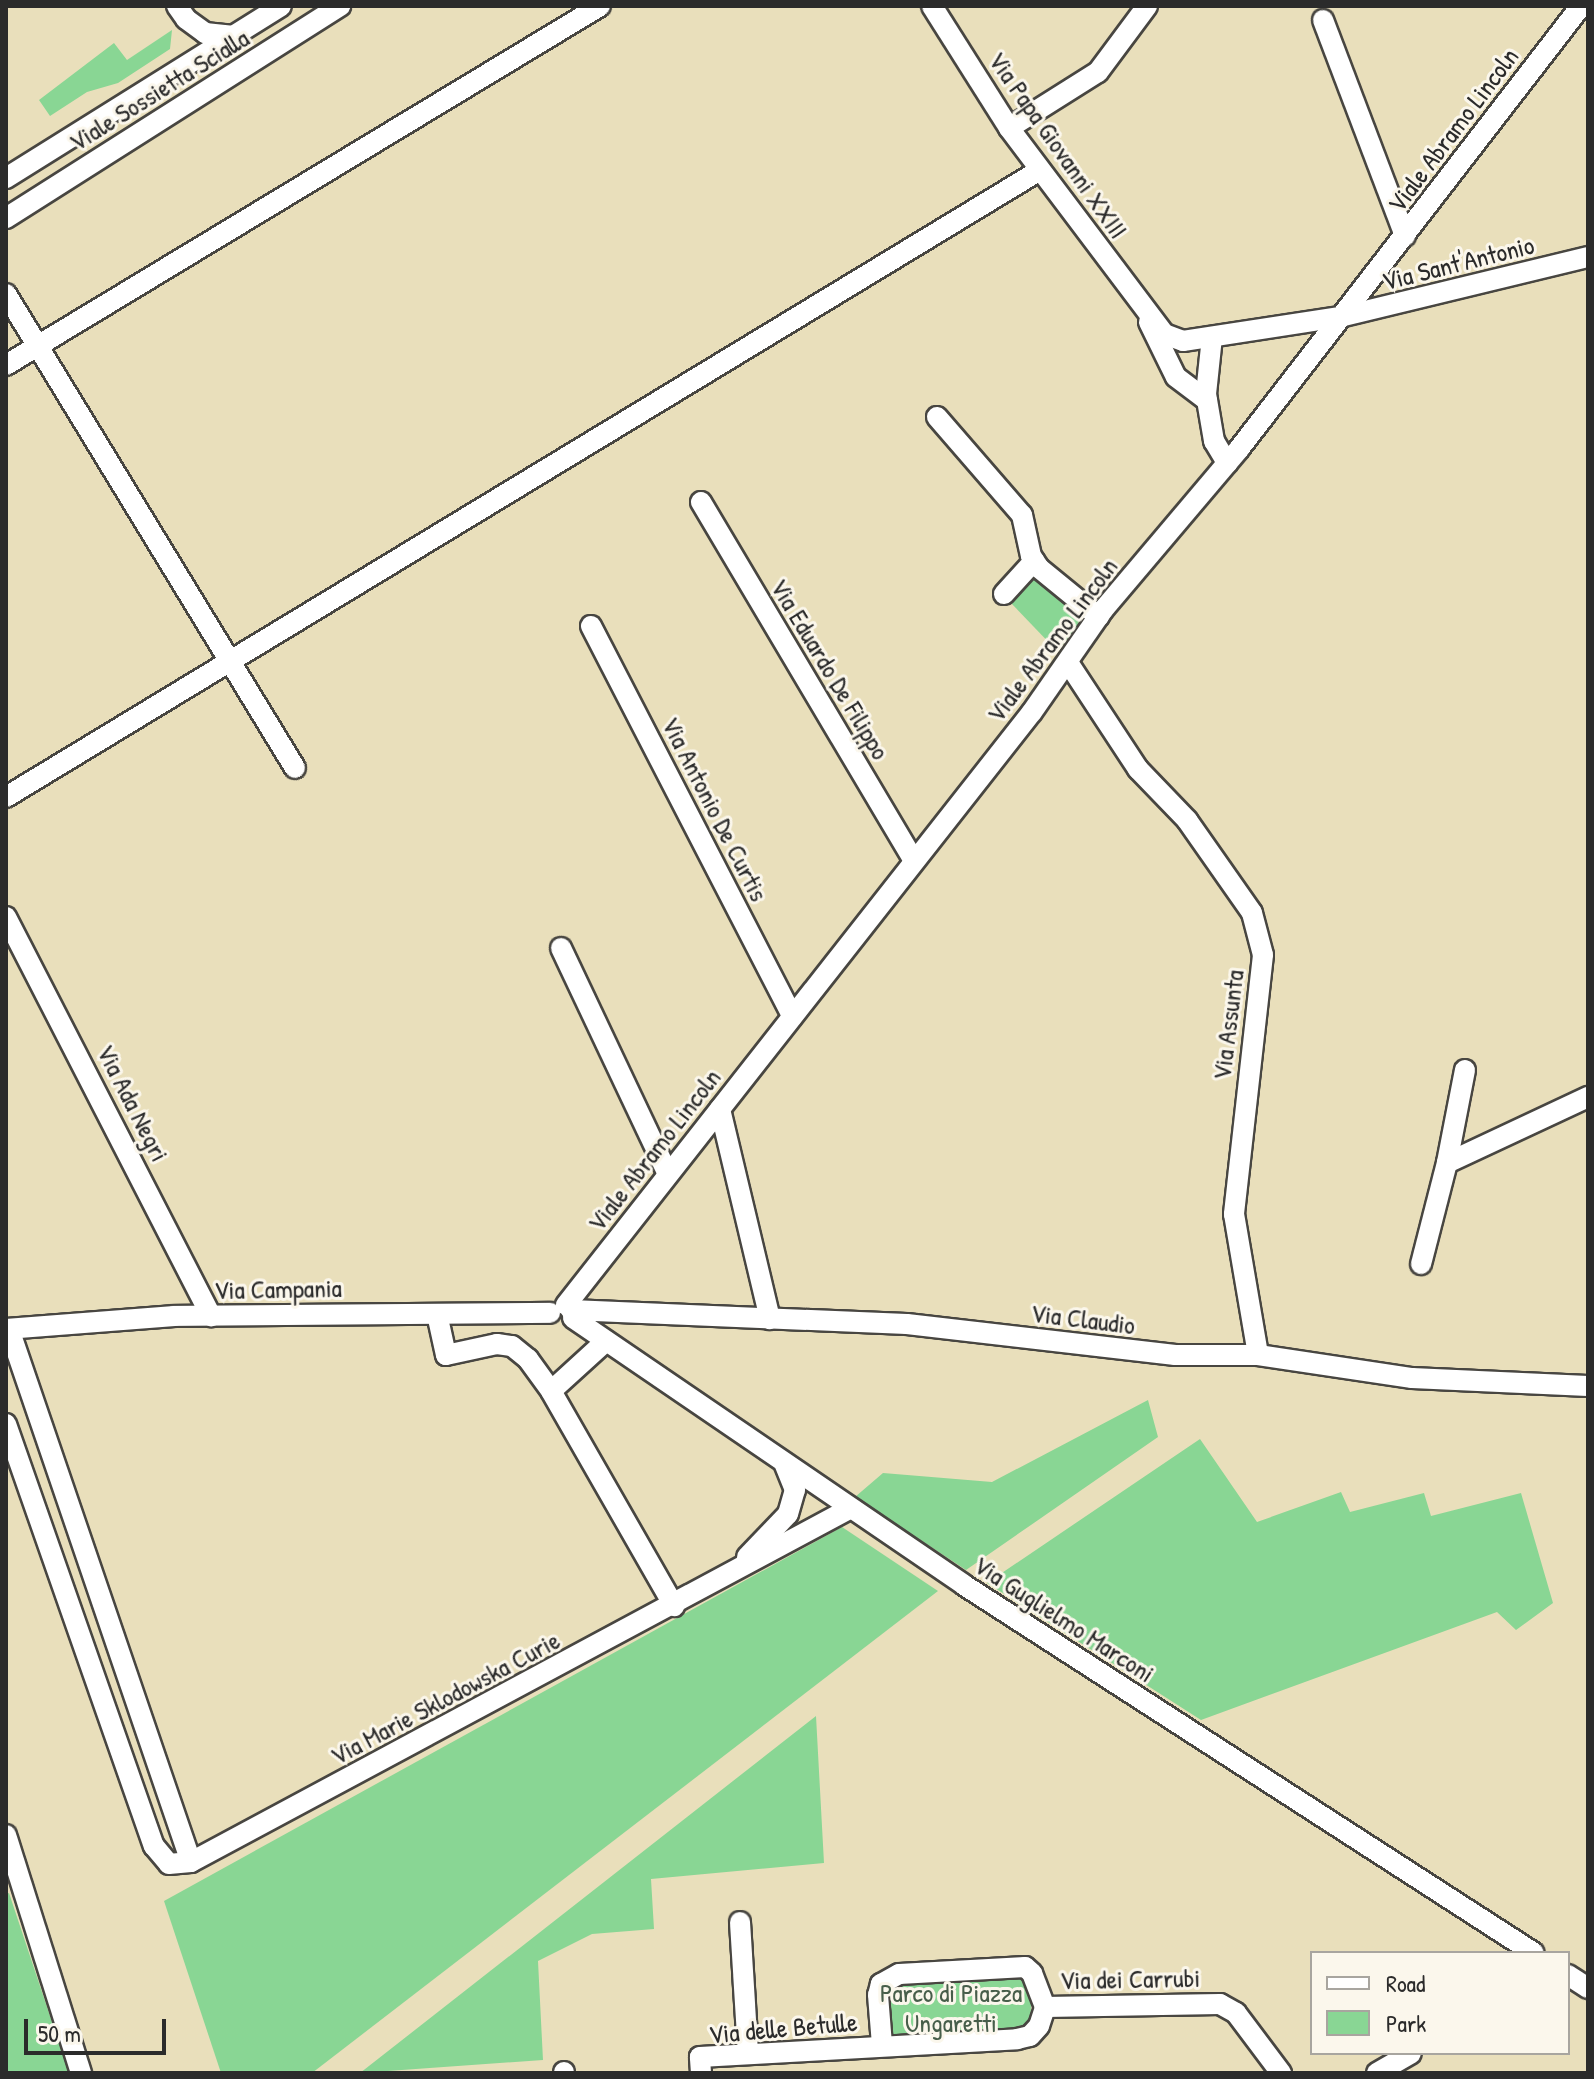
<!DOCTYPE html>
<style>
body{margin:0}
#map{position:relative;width:1594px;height:2079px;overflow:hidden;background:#e9dfbb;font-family:"Patrick Hand",sans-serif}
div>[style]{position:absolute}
.green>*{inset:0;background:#89d694}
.roads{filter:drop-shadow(2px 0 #484641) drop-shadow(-2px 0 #484641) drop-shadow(0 2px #484641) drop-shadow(0 -2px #484641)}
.minor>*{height:20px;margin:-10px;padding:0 10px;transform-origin:10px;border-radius:10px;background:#fff}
span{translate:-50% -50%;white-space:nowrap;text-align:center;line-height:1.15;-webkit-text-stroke:6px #fbf7ec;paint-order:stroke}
.street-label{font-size:26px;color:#2b2b2b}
.park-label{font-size:26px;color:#475e4a}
.frame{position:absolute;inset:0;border:8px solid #2b2b2b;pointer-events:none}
.legend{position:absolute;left:1310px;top:1951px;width:260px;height:104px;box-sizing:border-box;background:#fbf7ec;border:2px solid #a8a59f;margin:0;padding:10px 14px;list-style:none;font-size:24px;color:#2b2b2b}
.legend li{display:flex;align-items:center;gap:16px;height:40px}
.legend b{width:40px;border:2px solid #a8a59f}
.scale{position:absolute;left:24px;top:2019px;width:142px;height:36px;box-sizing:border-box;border:4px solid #2b2b2b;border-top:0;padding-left:10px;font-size:24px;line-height:28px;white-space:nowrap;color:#2b2b2b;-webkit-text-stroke:6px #fbf7ec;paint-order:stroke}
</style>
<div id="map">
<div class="green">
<i style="clip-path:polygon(172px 30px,170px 49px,118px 83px,87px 92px,50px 116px,39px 100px,114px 43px,127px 60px)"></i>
<i style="clip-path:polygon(1035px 577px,1079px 618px,1078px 626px,1057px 651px,1010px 602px)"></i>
<i style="clip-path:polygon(1148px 1400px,1158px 1437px,966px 1570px,855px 1497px,883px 1473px,992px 1482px)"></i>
<i style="clip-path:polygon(1200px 1439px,1257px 1522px,1341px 1492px,1350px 1512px,1424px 1493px,1431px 1516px,1521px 1493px,1553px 1603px,1516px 1630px,1497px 1612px,1201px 1720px,987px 1583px)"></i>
<i style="clip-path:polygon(842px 1527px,938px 1591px,312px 2073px,221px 2073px,164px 1901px)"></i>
<i style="clip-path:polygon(816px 1716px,824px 1863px,651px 1879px,654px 1929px,592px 1934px,538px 1961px,543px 2060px,360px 2073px)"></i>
<i style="clip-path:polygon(9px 1893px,69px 2073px,6px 2073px,6px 1894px)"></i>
<i style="clip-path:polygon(1032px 1973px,1030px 2036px,877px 2046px,888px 1977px)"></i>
</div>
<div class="roads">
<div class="minor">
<i style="left:177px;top:6px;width:16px;rotate:55deg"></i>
<i style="left:186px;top:19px;width:24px;rotate:36deg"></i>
<i style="left:205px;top:33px;width:29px;rotate:6deg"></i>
<i style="left:932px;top:6px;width:144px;rotate:57.7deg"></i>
<i style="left:1009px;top:128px;width:258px;rotate:53deg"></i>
<i style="left:1164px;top:334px;width:20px;rotate:20deg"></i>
<i style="left:1183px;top:341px;width:159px;rotate:-8.7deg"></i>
<i style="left:1340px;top:317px;width:255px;rotate:-13.6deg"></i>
<i style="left:1323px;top:20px;width:231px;rotate:69.2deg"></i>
<i style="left:1009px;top:128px;width:105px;rotate:-32.2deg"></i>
<i style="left:1098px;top:72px;width:82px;rotate:-53.4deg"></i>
<i style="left:6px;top:178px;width:324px;rotate:-32deg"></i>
<i style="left:6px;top:218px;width:396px;rotate:-32.4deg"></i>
<i style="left:6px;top:294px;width:555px;rotate:58.63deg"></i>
<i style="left:1149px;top:322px;width:61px;rotate:63.9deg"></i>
<i style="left:1176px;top:377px;width:39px;rotate:37deg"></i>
<i style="left:1212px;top:337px;width:57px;rotate:96deg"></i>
<i style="left:1206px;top:394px;width:48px;rotate:80.3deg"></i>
<i style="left:1214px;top:441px;width:26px;rotate:59deg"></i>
<i style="left:6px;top:365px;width:694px;rotate:-31.15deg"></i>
<i style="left:937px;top:417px;width:130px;rotate:49.1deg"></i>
<i style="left:1022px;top:515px;width:42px;rotate:77.6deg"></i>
<i style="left:1031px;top:556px;width:14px;rotate:56deg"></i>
<i style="left:1039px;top:568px;width:77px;rotate:39.2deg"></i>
<i style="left:701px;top:502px;width:417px;rotate:59.3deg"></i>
<i style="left:1004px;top:594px;width:45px;rotate:-47.7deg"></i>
<i style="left:591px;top:626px;width:439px;rotate:62.7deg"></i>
<i style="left:1069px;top:664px;width:126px;rotate:56.7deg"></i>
<i style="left:1138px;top:769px;width:71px;rotate:46.1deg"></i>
<i style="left:1187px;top:820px;width:113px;rotate:55deg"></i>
<i style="left:1252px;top:913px;width:43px;rotate:75.3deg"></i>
<i style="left:1263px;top:955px;width:261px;rotate:96.4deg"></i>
<i style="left:1234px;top:1214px;width:143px;rotate:80.3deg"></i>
<i style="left:6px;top:797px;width:1209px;rotate:-31.23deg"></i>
<i style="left:6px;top:917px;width:449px;rotate:62.8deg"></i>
<i style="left:561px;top:948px;width:250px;rotate:64.7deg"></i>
<i style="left:1465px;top:1070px;width:95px;rotate:101deg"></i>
<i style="left:1447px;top:1163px;width:156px;rotate:-25.1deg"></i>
<i style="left:720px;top:1109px;width:216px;rotate:76.6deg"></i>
<i style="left:1421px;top:1264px;width:104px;rotate:-75.6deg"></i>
<i style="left:566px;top:1305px;width:754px;rotate:-51.84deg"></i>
<i style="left:1032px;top:712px;width:124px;rotate:-55.2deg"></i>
<i style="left:1103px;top:610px;width:211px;rotate:-49.8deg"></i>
<i style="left:1239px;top:449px;width:560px;rotate:-52.33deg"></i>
<i style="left:571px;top:1310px;width:336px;rotate:2.4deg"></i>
<i style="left:907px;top:1324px;width:270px;rotate:6.6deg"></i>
<i style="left:1175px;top:1355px;width:83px"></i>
<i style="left:1258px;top:1355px;width:156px;rotate:8.5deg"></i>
<i style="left:1412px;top:1378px;width:176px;rotate:2.6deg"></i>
<i style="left:437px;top:1314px;width:42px;rotate:77.6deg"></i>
<i style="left:446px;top:1355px;width:52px;rotate:-12.2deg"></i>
<i style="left:497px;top:1344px;width:15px;rotate:8deg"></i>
<i style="left:512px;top:1346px;width:21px;rotate:39deg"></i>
<i style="left:528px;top:1359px;width:39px;rotate:54deg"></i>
<i style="left:573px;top:1318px;width:473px;rotate:34.3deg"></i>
<i style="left:964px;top:1585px;width:678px;rotate:32.85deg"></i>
<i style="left:6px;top:1329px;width:169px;rotate:-4.4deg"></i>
<i style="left:174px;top:1316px;width:376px;rotate:-0.5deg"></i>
<i style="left:9px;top:1329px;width:563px;rotate:71.15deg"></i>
<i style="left:606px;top:1341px;width:74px;rotate:137.7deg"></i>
<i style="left:551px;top:1391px;width:248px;rotate:60.2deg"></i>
<i style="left:6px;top:1424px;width:447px;rotate:70.7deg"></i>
<i style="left:154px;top:1846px;width:23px;rotate:50deg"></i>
<i style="left:169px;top:1864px;width:22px;rotate:-5deg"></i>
<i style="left:191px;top:1862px;width:747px;rotate:-28.21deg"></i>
<i style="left:747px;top:1557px;width:59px;rotate:-46.4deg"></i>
<i style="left:788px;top:1514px;width:25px;rotate:-74deg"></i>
<i style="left:795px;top:1490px;width:27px;rotate:-112deg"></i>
<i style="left:6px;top:1835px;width:250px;rotate:72.5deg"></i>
<i style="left:740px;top:1922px;width:132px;rotate:86.5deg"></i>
<i style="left:1568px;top:1975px;width:24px;rotate:33deg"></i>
<i style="left:1045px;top:2007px;width:175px;rotate:-1deg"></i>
<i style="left:1220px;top:2004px;width:18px;rotate:29deg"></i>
<i style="left:1236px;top:2013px;width:75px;rotate:53.1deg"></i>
<i style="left:564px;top:2072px;width:1px;rotate:90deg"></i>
<i style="left:701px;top:2073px;width:16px;rotate:-94deg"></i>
<i style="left:700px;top:2057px;width:318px;rotate:-3.2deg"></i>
<i style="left:1017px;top:2039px;width:13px;rotate:-13deg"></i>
<i style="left:1030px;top:2036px;width:13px;rotate:-48deg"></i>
<i style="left:1039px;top:2026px;width:20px;rotate:-72deg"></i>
<i style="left:1045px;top:2007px;width:36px;rotate:-111deg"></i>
<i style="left:1032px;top:1973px;width:9px;rotate:-139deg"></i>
<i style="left:1025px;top:1967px;width:126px;rotate:176.8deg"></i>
<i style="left:899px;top:1974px;width:21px;rotate:151deg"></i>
<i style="left:881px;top:1984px;width:11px;rotate:105deg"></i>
<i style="left:878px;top:1995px;width:50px;rotate:85.4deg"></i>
<i style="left:1377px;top:2073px;width:39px;rotate:-30deg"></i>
</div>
</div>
<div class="street-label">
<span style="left:159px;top:90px;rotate:-32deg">Viale Sossietta Scialla</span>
<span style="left:1453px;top:130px;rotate:-53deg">Viale Abramo Lincoln</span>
<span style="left:1058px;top:145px;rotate:55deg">Via Papa Giovanni XXIII</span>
<span style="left:1458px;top:263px;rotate:-14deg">Via Sant'Antonio</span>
<span style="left:1052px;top:640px;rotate:-53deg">Viale Abramo Lincoln</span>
<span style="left:830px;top:669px;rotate:59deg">Via Eduardo De Filippo</span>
<span style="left:715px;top:809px;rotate:63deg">Via Antonio De Curtis</span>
<span style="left:1228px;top:1025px;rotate:-83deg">Via Assunta</span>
<span style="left:133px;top:1103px;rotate:63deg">Via Ada Negri</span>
<span style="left:654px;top:1150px;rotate:-52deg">Viale Abramo Lincoln</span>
<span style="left:278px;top:1289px;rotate:-1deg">Via Campania</span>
<span style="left:1083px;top:1319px;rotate:7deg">Via Claudio</span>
<span style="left:1064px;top:1619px;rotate:33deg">Via Guglielmo Marconi</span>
<span style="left:445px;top:1698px;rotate:-28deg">Via Marie Sklodowska Curie</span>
<span style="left:1130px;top:1979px;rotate:-1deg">Via dei Carrubi</span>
<span style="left:783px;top:2028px;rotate:-5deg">Via delle Betulle</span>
</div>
<div class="park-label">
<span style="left:951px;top:2008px">Parco di Piazza<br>Ungaretti</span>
</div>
<div class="frame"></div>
<ul class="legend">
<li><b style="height:10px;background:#fff"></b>Road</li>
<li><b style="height:22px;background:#89d694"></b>Park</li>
</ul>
<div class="scale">50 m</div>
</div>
